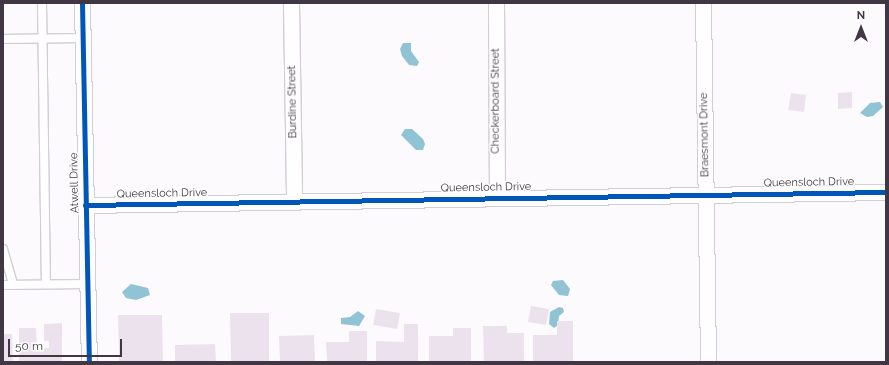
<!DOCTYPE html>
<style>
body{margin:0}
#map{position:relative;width:889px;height:365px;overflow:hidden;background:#fdfafe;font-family:Raleway,sans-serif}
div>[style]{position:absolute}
.water>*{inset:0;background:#90c3d4}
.building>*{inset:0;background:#ece2ee}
.roads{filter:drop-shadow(1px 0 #d3cdd5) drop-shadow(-1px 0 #d3cdd5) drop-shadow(0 1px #d3cdd5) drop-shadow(0 -1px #d3cdd5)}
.lane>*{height:8px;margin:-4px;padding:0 4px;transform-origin:4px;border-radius:4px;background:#fffeff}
.street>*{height:15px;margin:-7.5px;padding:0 7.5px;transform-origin:7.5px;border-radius:7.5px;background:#fffeff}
.cycleway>*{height:5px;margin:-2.5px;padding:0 2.5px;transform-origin:2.5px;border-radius:2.5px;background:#0057b8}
span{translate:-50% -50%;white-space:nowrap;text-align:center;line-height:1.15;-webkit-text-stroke:3px #fff;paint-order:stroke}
.street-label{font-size:11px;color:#413643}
.frame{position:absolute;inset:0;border:4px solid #413643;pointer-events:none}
.north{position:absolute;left:841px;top:8px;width:40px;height:40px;-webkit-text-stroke:3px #fff;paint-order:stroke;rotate:0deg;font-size:11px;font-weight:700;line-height:16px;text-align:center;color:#413643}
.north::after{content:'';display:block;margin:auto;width:14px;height:18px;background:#413643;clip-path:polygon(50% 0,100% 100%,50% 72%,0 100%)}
.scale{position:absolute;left:8px;top:339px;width:114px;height:18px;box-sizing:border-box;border:2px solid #413643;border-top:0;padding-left:5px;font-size:12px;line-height:14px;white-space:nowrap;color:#413643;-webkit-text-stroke:3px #fff;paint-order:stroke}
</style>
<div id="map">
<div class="water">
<i style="clip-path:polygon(403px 43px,411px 43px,411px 51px,419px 62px,417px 66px,409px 65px,402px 56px,400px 49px)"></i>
<i style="clip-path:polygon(880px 102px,883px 107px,873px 116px,867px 117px,860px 113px,870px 103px)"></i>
<i style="clip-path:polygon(405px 129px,412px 129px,423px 139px,425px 144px,423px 150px,416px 150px,401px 135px)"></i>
<i style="clip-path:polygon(563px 280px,570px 289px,568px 296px,559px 295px,551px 285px,553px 281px)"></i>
<i style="clip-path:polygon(131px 284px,148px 288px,150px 295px,136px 300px,126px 298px,122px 292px)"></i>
<i style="clip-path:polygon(559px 307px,563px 308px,564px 312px,559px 316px,558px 325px,554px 328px,549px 324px,550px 312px)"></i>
<i style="clip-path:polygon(358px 311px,365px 316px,359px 326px,341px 324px,341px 318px,350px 317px)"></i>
</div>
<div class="building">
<i style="clip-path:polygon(852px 92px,852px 108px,838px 109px,838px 93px)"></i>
<i style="clip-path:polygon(791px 93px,806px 95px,804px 112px,788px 110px)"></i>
<i style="clip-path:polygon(531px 306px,549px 309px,546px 325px,528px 322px)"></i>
<i style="clip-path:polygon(376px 309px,400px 313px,397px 329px,373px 325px)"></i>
<i style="clip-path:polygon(230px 313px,269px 313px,269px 362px,231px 362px)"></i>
<i style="clip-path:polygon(118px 315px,162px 315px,163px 362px,119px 362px)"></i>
<i style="clip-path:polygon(557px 321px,573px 321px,573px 362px,533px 362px,533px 335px,557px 335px)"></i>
<i style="clip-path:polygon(62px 323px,62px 362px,19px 362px,19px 328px,36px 328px,37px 349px,49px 348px,49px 341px,44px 341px,44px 324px)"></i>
<i style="clip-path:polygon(404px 324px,418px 324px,418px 362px,376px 362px,376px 341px,404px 342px)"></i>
<i style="clip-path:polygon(483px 326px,507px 326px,507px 333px,524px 333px,524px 362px,484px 362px)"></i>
<i style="clip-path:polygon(453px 328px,471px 328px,471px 362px,429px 362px,429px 336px,453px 336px)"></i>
<i style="clip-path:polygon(349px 331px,367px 331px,367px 362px,327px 362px,326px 342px,349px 342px)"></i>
<i style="clip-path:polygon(3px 334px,12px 334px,13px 362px,3px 362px)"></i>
<i style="clip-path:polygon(314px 335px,315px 362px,280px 362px,279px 336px)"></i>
<i style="clip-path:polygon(215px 344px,216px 362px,175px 362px,175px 345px)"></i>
</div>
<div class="roads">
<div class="lane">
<i style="left:42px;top:3px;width:281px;rotate:89.2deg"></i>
<i style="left:3px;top:39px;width:80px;rotate:-0.7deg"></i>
<i style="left:3px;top:249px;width:36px;rotate:74deg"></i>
<i style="left:3px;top:285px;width:84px;rotate:-0.7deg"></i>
</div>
<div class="street">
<i style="left:82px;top:3px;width:359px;rotate:88.9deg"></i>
<i style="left:291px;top:3px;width:199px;rotate:89.1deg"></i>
<i style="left:496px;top:3px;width:195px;rotate:89.7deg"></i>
<i style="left:703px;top:3px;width:359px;rotate:89.2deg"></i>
<i style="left:85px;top:205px;width:801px;rotate:-0.93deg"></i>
</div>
</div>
<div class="cycleway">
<i style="left:82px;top:3px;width:359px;rotate:88.9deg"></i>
<i style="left:85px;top:205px;width:801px;rotate:-0.93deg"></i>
</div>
<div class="street-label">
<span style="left:496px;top:101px;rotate:-90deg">Checkerboard Street</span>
<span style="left:293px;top:102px;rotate:-91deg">Burdine Street</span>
<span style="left:705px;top:135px;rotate:-91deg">Braesmont Drive</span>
<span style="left:75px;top:183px;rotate:-91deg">Atwell Drive</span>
<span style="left:809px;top:183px;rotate:-1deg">Queensloch Drive</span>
<span style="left:486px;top:188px;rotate:-1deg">Queensloch Drive</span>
<span style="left:162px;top:194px;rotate:-1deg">Queensloch Drive</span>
</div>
<div class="frame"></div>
<div class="north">N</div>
<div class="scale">50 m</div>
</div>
